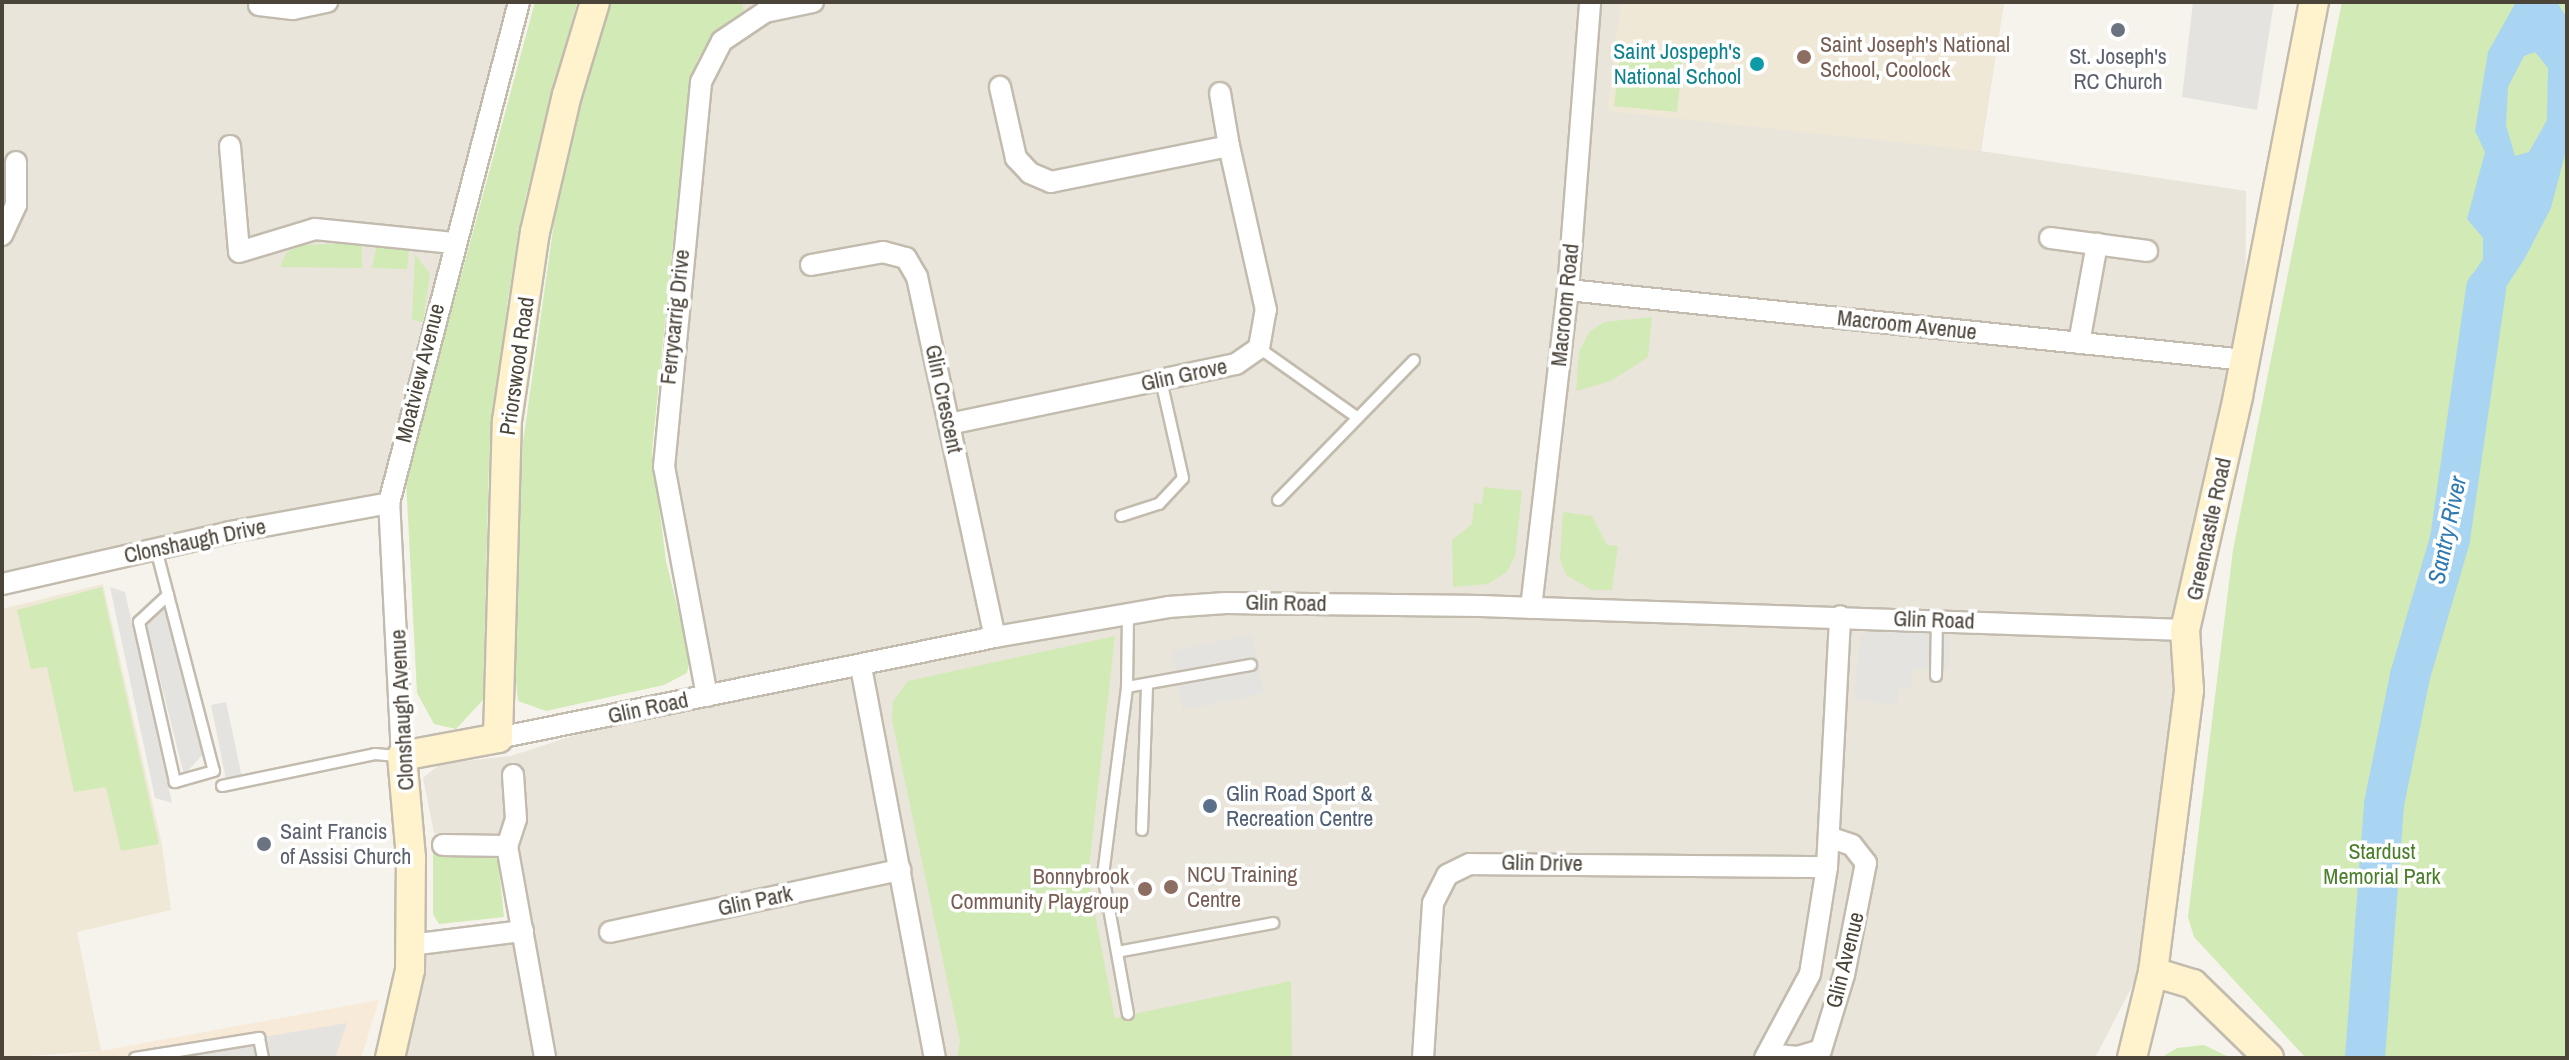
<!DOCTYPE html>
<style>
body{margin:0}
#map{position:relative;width:2569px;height:1060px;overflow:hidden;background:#f6f3ec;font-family:"Archivo Narrow",sans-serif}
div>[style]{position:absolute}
.residential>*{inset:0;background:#eae5da}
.commercial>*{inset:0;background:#f7ead8}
.education>*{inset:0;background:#efe8d6}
.green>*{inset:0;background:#d2eab5}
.parking>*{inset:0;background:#e5e3e0}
.water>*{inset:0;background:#a9d4f2}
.river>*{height:40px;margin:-20px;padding:0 20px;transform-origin:20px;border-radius:20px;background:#a9d4f2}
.roads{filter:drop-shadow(2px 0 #c2bbae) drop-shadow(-2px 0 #c2bbae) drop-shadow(0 2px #c2bbae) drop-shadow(0 -2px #c2bbae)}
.lane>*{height:10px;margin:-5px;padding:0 5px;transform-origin:5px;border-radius:5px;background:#fff}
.street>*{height:20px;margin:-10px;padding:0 10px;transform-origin:10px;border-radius:10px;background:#fff}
.secondary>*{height:28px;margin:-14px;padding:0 14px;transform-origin:14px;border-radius:14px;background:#fff3cd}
.dots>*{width:22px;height:22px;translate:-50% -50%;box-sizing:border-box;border:4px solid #fff;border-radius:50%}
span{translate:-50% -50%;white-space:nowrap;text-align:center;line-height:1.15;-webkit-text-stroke:7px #fff;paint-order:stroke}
.education-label{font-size:22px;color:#785e54}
.left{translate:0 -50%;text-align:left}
.right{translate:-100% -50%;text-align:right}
.culture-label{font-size:22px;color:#0d838f}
.worship-label{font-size:22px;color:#5b616d}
.street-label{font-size:22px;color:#4b4439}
.service-label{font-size:22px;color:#4e5e75}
.park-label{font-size:22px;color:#4a7f2a}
.water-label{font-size:24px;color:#2e7ab2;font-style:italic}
.frame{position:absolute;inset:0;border:4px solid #4b4439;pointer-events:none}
</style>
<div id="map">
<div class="residential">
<i style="clip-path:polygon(2px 2px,519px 2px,388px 503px,2px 583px)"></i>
<i style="clip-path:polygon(717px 2px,2004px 2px,1981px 151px,2246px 191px,2245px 360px,2141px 969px,2095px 1058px,392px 1058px,410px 970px,425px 969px,427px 946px,523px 932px,507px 846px,495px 833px,434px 833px,423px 778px,440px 764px,511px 756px,706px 692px,664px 467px,701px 82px,722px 41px)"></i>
</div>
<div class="commercial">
<i style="clip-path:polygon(379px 1000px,361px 1058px,53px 1058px,101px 1051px)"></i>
</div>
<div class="education">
<i style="clip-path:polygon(1621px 2px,2004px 2px,1980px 151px,1607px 111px)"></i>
<i style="clip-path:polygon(103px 584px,162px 845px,171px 910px,77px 932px,101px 1051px,2px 1058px,2px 609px)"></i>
</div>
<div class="green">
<i style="clip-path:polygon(535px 2px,577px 2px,526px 196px,508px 299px,489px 462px,483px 700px,456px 729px,434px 724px,417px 693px,406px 480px)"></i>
<i style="clip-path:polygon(610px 2px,742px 2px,744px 11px,716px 31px,697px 61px,688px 95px,652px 451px,666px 561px,690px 659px,687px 673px,664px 685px,546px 711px,518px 701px,512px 640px,517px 485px,564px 152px)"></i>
<i style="clip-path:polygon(2342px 2px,2567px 2px,2567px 1058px,2306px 1058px,2194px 937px,2188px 917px,2233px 550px)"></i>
<i style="clip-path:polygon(1620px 55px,1683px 61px,1677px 112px,1614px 106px)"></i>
<i style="clip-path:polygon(362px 243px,362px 268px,280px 267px,287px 252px,302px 245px)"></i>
<i style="clip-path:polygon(377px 244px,409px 251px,407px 269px,372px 268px)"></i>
<i style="clip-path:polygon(415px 254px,430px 274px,423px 322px,412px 320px)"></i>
<i style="clip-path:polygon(1652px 317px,1648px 357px,1611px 381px,1576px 391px,1579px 352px,1589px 332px,1604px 322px)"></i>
<i style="clip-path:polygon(1484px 487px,1522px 491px,1515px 556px,1507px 572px,1488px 584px,1453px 587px,1452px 540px,1472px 524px,1474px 503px,1482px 504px)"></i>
<i style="clip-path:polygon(1563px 512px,1592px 516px,1607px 545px,1618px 546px,1612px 590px,1592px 590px,1566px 575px,1560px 560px)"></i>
<i style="clip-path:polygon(102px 587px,159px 844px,121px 851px,106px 787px,74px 792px,47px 667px,31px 669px,17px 610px)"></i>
<i style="clip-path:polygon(1115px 636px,1088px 878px,1115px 1018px,1291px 981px,1292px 1058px,957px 1058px,960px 1041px,892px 720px,893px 701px,908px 681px)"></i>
<i style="clip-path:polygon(433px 846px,482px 849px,498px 860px,504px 917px,439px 924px,433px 914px)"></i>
<i style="clip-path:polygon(2204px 1045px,2231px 1058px,2161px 1058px,2177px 1048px)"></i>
</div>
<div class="parking">
<i style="clip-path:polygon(2193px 2px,2274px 2px,2257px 110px,2182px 97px)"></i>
<i style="clip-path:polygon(110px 587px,125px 592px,172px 803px,155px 798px)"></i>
<i style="clip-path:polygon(168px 606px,206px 751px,184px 775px,146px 623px)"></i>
<i style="clip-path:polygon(1892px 627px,1950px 629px,1949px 670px,1912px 669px,1911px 689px,1898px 689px,1897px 705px,1854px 700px,1860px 637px,1869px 630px)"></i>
<i style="clip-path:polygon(1252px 634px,1264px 693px,1183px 710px,1171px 651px)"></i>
<i style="clip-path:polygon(226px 702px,242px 777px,226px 780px,211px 705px)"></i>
<i style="clip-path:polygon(347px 1023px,335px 1058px,156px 1058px,156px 1055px)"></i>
</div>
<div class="water">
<i style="clip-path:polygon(evenodd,2516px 2px,2557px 2px,2567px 18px,2567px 147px,2551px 208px,2525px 258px,2504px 290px,2495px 293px,2490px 346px,2467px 342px,2471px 277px,2483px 259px,2483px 238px,2467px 219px,2485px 152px,2475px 131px,2488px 52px,2516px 2px,2535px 52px,2548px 68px,2547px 120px,2529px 152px,2515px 156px,2506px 125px,2508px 87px,2524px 56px,2535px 52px)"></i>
</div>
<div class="river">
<i style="left:2365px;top:1058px;width:255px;rotate:-85.7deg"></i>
<i style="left:2384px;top:804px;width:131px;rotate:-78.5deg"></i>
<i style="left:2410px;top:676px;width:143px;rotate:-73.7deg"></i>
<i style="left:2450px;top:539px;width:253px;rotate:-81.8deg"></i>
</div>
<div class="roads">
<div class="lane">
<i style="left:1259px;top:348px;width:121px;rotate:35.3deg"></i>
<i style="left:1278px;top:500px;width:195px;rotate:-45.8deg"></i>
<i style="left:1121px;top:516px;width:40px;rotate:-18deg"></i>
<i style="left:1159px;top:504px;width:35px;rotate:-47deg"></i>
<i style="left:1183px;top:478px;width:100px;rotate:-102.7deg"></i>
<i style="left:156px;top:549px;width:229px;rotate:75.4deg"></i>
<i style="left:214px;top:771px;width:41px;rotate:164.2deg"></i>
<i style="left:175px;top:782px;width:164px;rotate:-102.7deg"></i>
<i style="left:139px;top:622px;width:40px;rotate:-43deg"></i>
<i style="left:1936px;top:676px;width:56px;rotate:-89deg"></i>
<i style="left:1127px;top:687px;width:126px;rotate:-10.1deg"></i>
<i style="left:222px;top:786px;width:156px;rotate:-11.8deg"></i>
<i style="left:375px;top:754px;width:25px;rotate:5deg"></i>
<i style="left:1142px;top:830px;width:143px;rotate:-88deg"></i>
<i style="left:1117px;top:952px;width:159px;rotate:-10.5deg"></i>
<i style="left:1128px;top:1014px;width:141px;rotate:-100.2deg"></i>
<i style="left:1103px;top:875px;width:190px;rotate:-82.7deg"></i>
<i style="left:1127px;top:687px;width:73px;rotate:-89.2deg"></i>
<i style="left:135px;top:1058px;width:126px;rotate:-9.2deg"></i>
<i style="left:259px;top:1038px;width:20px;rotate:79deg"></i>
</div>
<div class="street">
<i style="left:259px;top:5px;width:34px;rotate:7deg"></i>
<i style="left:293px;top:9px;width:35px;rotate:-12deg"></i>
<i style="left:1220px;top:93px;width:54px;rotate:80.4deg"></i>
<i style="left:230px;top:146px;width:106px;rotate:85.1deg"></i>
<i style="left:239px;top:252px;width:79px;rotate:-16.8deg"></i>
<i style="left:315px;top:229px;width:139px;rotate:5.8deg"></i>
<i style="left:2px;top:235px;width:33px;rotate:-65deg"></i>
<i style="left:16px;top:205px;width:43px;rotate:-90deg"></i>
<i style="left:2050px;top:238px;width:98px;rotate:7.6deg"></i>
<i style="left:811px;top:265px;width:73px;rotate:-10.2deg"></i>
<i style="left:883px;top:252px;width:24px;rotate:15deg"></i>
<i style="left:906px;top:258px;width:22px;rotate:60deg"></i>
<i style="left:917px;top:277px;width:368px;rotate:77.8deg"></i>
<i style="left:1568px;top:290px;width:681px;rotate:5.9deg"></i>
<i style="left:2079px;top:343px;width:101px;rotate:-79.7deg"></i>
<i style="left:949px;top:424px;width:293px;rotate:-11.8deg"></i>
<i style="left:1236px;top:364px;width:28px;rotate:-35deg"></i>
<i style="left:1259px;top:348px;width:39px;rotate:-80deg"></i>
<i style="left:1266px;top:310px;width:168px;rotate:-102.7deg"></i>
<i style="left:1229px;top:146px;width:182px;rotate:168.6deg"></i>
<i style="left:1051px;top:182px;width:23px;rotate:-157deg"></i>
<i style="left:1030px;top:173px;width:21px;rotate:-133deg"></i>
<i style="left:1016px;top:158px;width:73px;rotate:-102.7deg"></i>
<i style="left:2px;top:584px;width:234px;rotate:-12.8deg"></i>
<i style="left:230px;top:532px;width:162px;rotate:-10.3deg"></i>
<i style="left:1531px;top:608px;width:320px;rotate:-83.4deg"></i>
<i style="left:1568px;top:290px;width:289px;rotate:-85.6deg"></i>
<i style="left:861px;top:667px;width:398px;rotate:79.3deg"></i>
<i style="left:707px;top:696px;width:233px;rotate:-100.6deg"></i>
<i style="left:664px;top:467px;width:387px;rotate:-84.5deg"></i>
<i style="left:701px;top:82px;width:46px;rotate:-62.9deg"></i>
<i style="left:722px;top:41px;width:52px;rotate:-34deg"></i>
<i style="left:765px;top:12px;width:49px;rotate:-11.8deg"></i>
<i style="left:498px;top:738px;width:507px;rotate:-11.49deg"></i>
<i style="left:995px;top:637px;width:176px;rotate:-9.8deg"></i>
<i style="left:1168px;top:607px;width:58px;rotate:-3.9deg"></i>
<i style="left:1226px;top:603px;width:255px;rotate:0.7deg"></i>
<i style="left:1481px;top:606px;width:704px;rotate:1.95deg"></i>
<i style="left:402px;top:756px;width:253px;rotate:-92.9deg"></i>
<i style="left:389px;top:503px;width:518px;rotate:-75.45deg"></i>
<i style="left:513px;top:775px;width:44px;rotate:86.1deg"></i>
<i style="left:516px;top:819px;width:28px;rotate:108deg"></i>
<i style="left:507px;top:846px;width:215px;rotate:79.8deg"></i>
<i style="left:443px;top:845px;width:64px;rotate:0.9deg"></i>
<i style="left:610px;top:932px;width:297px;rotate:-12.1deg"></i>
<i style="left:410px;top:945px;width:114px;rotate:-7.1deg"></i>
<i style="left:1768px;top:1054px;width:29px;rotate:6deg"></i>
<i style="left:1797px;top:1057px;width:25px;rotate:-16deg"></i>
<i style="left:1821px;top:1050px;width:78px;rotate:-73deg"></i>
<i style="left:1844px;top:975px;width:114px;rotate:-78.9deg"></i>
<i style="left:1866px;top:863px;width:23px;rotate:-128deg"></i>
<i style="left:1852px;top:845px;width:24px;rotate:-161deg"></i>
<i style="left:1423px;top:1058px;width:155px;rotate:-86.3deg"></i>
<i style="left:1433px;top:903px;width:31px;rotate:-63deg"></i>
<i style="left:1447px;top:875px;width:25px;rotate:-26deg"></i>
<i style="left:1470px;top:864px;width:357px;rotate:0.5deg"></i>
<i style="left:1765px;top:1058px;width:95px;rotate:-61.8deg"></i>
<i style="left:1810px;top:974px;width:108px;rotate:-81deg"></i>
<i style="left:1827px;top:867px;width:251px;rotate:-87deg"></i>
</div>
<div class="secondary">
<i style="left:2153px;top:972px;width:42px;rotate:16.7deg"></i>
<i style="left:2193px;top:984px;width:106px;rotate:44.2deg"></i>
<i style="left:390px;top:1058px;width:90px;rotate:-77.2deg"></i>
<i style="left:410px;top:970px;width:112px;rotate:-89.5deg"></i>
<i style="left:411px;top:858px;width:102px;rotate:-95deg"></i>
<i style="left:402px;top:756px;width:98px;rotate:-10.6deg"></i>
<i style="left:498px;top:738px;width:317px;rotate:-88.4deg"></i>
<i style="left:507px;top:421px;width:191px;rotate:-81.6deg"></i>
<i style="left:535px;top:232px;width:141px;rotate:-76.9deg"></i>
<i style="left:567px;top:95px;width:97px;rotate:-73.2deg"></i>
<i style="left:2132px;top:1058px;width:89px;rotate:-76.3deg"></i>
<i style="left:2153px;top:972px;width:284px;rotate:-82.7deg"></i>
<i style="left:2189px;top:690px;width:60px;rotate:-93.8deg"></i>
<i style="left:2185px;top:630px;width:240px;rotate:-77.2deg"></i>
<i style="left:2238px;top:396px;width:401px;rotate:-79.1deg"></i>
</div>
</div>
<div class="dots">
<i style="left:2118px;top:30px;background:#6b7280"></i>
<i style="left:1804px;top:57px;background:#8d6e63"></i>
<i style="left:1757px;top:64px;background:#0f9aa8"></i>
<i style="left:1210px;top:806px;background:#5c6f8a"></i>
<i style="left:264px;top:844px;background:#6b7280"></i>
<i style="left:1171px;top:887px;background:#8d6e63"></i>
<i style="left:1145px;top:889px;background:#8d6e63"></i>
</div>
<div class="education-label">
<span class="left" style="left:1820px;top:57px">Saint Joseph's National<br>School, Coolock</span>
<span class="left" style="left:1187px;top:887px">NCU Training<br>Centre</span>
<span class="right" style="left:1129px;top:889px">Bonnybrook<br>Community Playgroup</span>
</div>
<div class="culture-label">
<span class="right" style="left:1741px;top:64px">Saint Jospeph's<br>National School</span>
</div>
<div class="worship-label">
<span style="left:2118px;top:69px">St. Joseph's<br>RC Church</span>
<span class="left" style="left:280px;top:844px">Saint Francis<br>of Assisi Church</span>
</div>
<div class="street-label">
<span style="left:1565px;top:305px;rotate:-84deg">Macroom Road</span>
<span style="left:675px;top:317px;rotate:-84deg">Ferrycarrig Drive</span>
<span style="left:1907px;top:325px;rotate:6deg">Macroom Avenue</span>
<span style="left:517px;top:366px;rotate:-82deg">Priorswood Road</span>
<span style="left:420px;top:373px;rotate:-76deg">Moatview Avenue</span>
<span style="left:1184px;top:375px;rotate:-12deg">Glin Grove</span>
<span style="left:944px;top:399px;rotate:78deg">Glin Crescent</span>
<span style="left:2209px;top:529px;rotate:-78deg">Greencastle Road</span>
<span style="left:195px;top:541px;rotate:-12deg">Clonshaugh Drive</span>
<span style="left:1286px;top:603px;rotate:1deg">Glin Road</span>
<span style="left:1934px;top:620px;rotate:2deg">Glin Road</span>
<span style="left:648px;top:708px;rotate:-12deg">Glin Road</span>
<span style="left:402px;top:710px;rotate:-93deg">Clonshaugh Avenue</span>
<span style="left:1542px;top:863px;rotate:1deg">Glin Drive</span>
<span style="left:755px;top:901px;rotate:-12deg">Glin Park</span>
<span style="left:1845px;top:960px;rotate:-76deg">Glin Avenue</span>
</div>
<div class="service-label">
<span class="left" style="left:1226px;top:806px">Glin Road Sport &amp;<br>Recreation Centre</span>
</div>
<div class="park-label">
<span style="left:2382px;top:864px">Stardust<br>Memorial Park</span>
</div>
<div class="water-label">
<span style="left:2447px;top:530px;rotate:-78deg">Santry River</span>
</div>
<div class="frame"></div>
</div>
